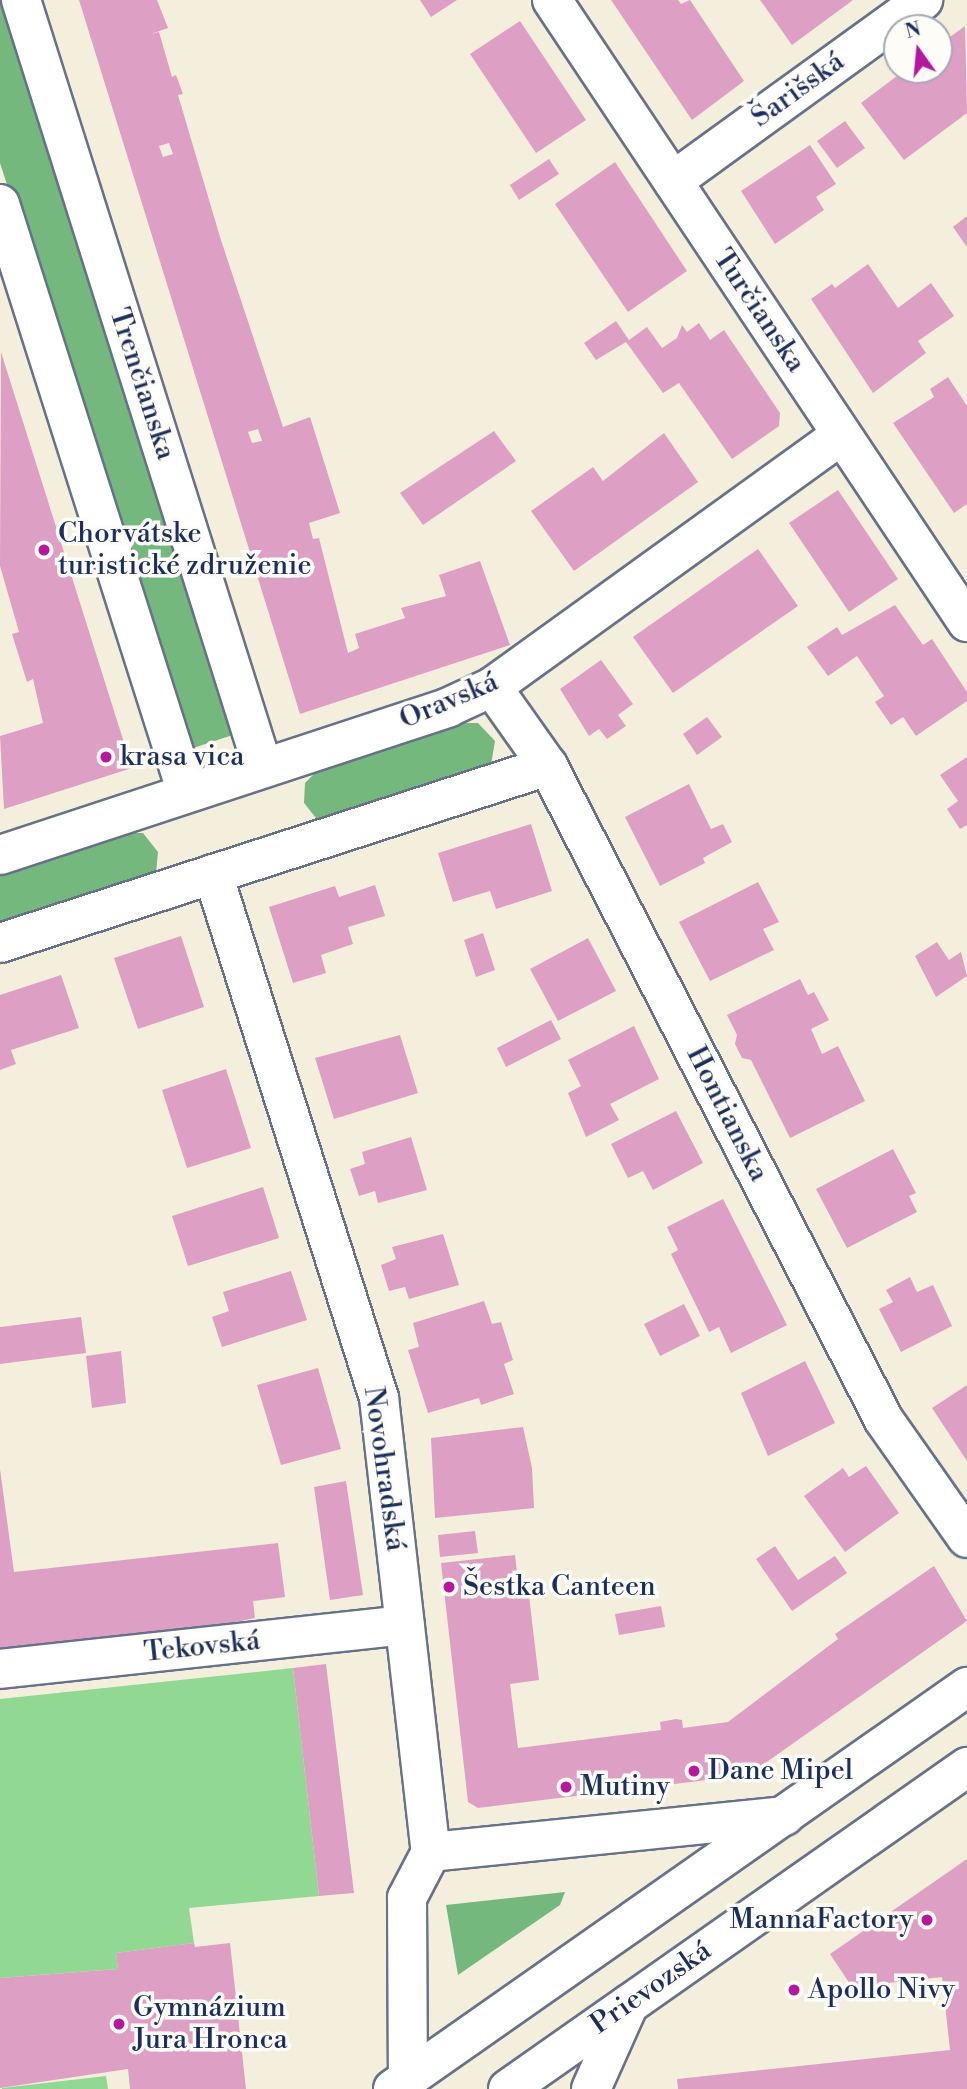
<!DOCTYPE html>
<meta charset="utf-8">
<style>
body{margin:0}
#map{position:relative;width:967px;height:2089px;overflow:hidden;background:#f4efdc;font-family:"Libre Bodoni",serif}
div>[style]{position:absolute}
.green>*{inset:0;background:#91d893}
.forest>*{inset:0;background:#74b87d}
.building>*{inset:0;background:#de9fc4}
.roads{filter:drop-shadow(2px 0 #67728a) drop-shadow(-2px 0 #67728a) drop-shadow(0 2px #67728a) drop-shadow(0 -2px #67728a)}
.minor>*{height:38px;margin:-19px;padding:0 19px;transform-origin:19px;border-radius:19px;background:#fff}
.major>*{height:38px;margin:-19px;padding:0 19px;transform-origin:19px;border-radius:19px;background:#fff}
.dots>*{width:19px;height:19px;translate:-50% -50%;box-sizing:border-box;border:4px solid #fdfcf7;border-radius:50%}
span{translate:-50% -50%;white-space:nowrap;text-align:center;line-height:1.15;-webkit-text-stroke:7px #fdfcf7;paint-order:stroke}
.street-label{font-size:28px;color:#1b2f5e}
.poi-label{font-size:28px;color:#1b2f5e}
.left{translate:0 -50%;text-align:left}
.right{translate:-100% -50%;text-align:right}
.north{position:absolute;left:883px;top:14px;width:70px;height:70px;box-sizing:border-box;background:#fdfcf7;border:2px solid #a3aaba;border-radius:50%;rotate:345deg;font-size:19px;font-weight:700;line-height:28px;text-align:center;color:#1b2f5e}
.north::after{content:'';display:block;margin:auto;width:24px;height:32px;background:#b5179e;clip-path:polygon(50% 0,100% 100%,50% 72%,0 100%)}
</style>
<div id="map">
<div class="green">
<i style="clip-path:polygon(293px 1668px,319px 1896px,189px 1908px,194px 1943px,116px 1953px,118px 1969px,0 1978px,0 1699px)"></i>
<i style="clip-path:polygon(106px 2076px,108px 2089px,2px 2089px,2px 2088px)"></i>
</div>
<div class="forest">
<i style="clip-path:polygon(0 0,12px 0,242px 732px,190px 749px,0 163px)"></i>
<i style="clip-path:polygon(455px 723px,478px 723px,495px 741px,491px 765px,320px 823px,304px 803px,305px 783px,319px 769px)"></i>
<i style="clip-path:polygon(117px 833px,143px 833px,158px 852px,156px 873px,0 932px,0 872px)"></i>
<i style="clip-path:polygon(565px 1892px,560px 1905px,458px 1975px,446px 1905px)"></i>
</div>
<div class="building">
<i style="clip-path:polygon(evenodd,79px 0,157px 0,168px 28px,151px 34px,159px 32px,172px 77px,176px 75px,183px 94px,178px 95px,220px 237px,283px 427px,310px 417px,340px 513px,309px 523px,313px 539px,319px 538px,348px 653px,359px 648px,355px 634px,405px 618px,401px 608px,446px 596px,439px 575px,480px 561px,510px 645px,300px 714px,79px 0,169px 143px,173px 154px,163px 157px,159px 146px,169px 143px,79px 0,258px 429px,262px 441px,252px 443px,248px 432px,258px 429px)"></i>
<i style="clip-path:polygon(420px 0,457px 0,431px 17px)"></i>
<i style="clip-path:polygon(611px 0,678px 0,681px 4px,690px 0,744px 81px,692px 120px)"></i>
<i style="clip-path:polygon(760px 0,853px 0,792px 45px)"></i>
<i style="clip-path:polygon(520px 21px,586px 120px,536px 153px,470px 54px)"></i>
<i style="clip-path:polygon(965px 26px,967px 113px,904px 160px,861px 103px,905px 70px,939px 70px,939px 45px)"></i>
<i style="clip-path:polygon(845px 121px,865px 148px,837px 168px,817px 141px)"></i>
<i style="clip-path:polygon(810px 145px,836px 184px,816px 197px,824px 210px,775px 244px,741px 191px)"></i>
<i style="clip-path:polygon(549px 159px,559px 174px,519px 200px,510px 185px)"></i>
<i style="clip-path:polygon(615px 162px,687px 271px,628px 312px,555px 204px)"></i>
<i style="clip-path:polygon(967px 216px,967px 247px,953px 227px)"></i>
<i style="clip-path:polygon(868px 264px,898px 308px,931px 283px,954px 316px,918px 341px,926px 353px,873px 393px,811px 299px,832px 284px,835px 288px)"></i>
<i style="clip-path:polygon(616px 321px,629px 340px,647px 327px,662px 348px,677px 338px,682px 325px,687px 332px,699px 323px,710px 340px,724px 330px,780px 413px,779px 426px,732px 459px,679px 383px,663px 393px,626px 342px,596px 360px,584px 343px)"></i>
<i style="clip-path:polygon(1px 352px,132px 768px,4px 809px,0 736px,43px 723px,33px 679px,27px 682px,12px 634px,19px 632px,0 566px)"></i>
<i style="clip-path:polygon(948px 377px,967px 406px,967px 504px,954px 513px,893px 423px,934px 397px,930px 389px)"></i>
<i style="clip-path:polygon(494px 431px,516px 461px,423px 525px,400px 493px)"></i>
<i style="clip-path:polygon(664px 433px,698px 482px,574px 571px,531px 511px,593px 467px,603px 481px)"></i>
<i style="clip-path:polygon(838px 490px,898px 579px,849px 612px,789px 523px)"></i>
<i style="clip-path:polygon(758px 549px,798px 606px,673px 693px,633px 637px)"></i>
<i style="clip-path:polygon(895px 605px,923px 645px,932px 639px,967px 692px,967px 701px,916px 736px,903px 717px,891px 725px,875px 702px,884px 696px,857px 656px,828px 676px,807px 647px,837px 627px,842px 635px)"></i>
<i style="clip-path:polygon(601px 660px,633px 704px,618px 715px,626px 726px,607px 739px,599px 729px,589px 736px,560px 689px)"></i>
<i style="clip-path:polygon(707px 717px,722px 737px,697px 755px,683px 734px)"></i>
<i style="clip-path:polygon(967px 757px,967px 825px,960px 829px,947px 809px,958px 801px,940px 775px)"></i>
<i style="clip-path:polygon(689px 784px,711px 829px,723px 824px,732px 842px,703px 858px,705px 863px,660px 886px,625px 817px)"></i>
<i style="clip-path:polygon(531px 824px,552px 891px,496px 909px,490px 891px,453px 902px,438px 853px)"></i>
<i style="clip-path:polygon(758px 882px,779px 922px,763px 929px,774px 950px,710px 981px,679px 922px)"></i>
<i style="clip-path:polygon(375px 885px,385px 916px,348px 927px,353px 944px,321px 955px,326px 973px,293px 983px,269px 907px,335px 886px,339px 897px)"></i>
<i style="clip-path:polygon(483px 933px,495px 970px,476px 977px,464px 940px)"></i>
<i style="clip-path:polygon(181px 936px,204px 1007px,138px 1029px,114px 958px)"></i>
<i style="clip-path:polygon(588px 938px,616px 991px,558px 1021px,530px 969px)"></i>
<i style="clip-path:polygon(937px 942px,949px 960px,961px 952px,967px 976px,936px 997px,915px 956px)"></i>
<i style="clip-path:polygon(61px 975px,79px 1028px,11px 1050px,16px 1064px,0 1070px,0 995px)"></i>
<i style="clip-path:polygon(800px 979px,808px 995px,814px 992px,829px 1020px,811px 1029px,822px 1054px,838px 1046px,865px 1101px,790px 1138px,751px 1060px,742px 1058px,735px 1044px,737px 1035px,727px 1015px)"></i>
<i style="clip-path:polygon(551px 1020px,561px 1039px,506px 1067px,497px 1048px)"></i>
<i style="clip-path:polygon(634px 1026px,659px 1079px,610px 1104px,619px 1120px,586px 1137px,568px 1093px,581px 1086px,568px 1060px)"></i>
<i style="clip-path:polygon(400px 1035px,418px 1093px,334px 1119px,315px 1058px)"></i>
<i style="clip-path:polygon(226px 1069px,251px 1148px,187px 1168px,162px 1090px)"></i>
<i style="clip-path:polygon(676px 1111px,703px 1163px,653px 1190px,643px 1171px,628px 1178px,611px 1144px)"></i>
<i style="clip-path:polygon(411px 1137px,427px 1190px,378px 1203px,375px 1191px,359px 1196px,350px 1169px,365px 1164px,362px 1152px)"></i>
<i style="clip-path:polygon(893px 1149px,916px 1193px,909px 1196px,917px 1212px,847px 1248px,816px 1189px)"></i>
<i style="clip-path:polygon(263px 1187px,279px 1238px,188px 1266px,172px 1216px)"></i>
<i style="clip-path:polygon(723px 1199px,787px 1325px,731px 1353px,719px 1327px,709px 1332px,671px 1254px,678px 1250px,667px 1227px)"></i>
<i style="clip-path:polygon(443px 1234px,459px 1285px,409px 1299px,405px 1287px,389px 1291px,381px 1265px,396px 1259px,392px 1247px)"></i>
<i style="clip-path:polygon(291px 1271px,307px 1320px,222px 1347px,212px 1317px,229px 1311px,223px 1292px)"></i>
<i style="clip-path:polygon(910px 1277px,917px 1292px,933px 1285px,952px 1326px,901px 1352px,879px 1309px,893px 1302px,886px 1290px)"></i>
<i style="clip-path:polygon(484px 1301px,492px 1324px,501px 1322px,513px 1360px,504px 1364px,514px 1394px,481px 1405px,479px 1398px,428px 1413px,408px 1350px,419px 1347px,413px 1323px)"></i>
<i style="clip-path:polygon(684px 1304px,700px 1336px,660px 1356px,644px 1324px)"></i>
<i style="clip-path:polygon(81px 1317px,86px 1353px,0 1364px,0 1327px)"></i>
<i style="clip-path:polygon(121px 1351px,126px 1403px,92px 1408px,86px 1356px)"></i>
<i style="clip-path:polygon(805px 1361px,835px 1423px,768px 1456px,741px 1393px)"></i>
<i style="clip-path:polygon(318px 1368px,341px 1449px,281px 1465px,257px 1385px)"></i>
<i style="clip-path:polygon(967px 1385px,967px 1461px,932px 1408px)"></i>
<i style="clip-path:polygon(523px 1427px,532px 1468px,534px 1508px,435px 1518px,431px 1438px)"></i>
<i style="clip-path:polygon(866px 1466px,899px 1513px,845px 1552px,804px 1496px,843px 1468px,849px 1477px)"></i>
<i style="clip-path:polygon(0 1469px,14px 1572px,278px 1543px,285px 1597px,253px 1601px,255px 1618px,226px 1624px,0 1648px)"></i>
<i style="clip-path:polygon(346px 1481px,363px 1595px,330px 1600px,314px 1487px)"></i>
<i style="clip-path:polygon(475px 1531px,478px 1553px,440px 1557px,438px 1535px)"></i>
<i style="clip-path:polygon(775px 1546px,798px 1580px,835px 1556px,847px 1573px,792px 1611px,756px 1559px)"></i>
<i style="clip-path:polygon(515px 1555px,518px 1580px,527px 1579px,539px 1680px,510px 1684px,518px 1748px,661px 1730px,660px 1722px,676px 1719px,682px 1720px,683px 1728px,728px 1722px,838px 1639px,835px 1634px,934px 1566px,967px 1621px,748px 1775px,478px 1808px,468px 1802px,441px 1563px)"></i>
<i style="clip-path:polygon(661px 1606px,665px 1627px,619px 1635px,615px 1614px)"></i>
<i style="clip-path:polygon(326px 1664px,354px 1893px,319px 1896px,293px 1668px)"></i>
<i style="clip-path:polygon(967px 1859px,967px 2089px,678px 2089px,677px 2079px,950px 2050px,942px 1977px,852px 1987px,830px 1954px)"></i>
<i style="clip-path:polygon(194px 1943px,195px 1947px,230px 1943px,246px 2089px,130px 2089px,128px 2069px,0 2088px,0 1978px,118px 1969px,116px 1953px)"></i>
</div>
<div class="roads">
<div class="minor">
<i style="left:21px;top:0;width:805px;rotate:72.51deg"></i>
<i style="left:552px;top:0;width:748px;rotate:56.29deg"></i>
<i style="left:673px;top:181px;width:309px;rotate:-35.9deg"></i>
<i style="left:0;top:204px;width:618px;rotate:72.39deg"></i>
<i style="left:492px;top:687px;width:97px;rotate:54.7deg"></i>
<i style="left:548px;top:766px;width:735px;rotate:62.81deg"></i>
<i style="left:884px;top:1420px;width:144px;rotate:54.9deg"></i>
<i style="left:0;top:855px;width:473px;rotate:-18.2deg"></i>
<i style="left:449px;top:707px;width:47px;rotate:-24.9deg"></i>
<i style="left:492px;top:687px;width:431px;rotate:-35.8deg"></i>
<i style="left:213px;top:874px;width:550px;rotate:72.42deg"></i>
<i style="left:379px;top:1398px;width:457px;rotate:83.5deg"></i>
<i style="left:431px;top:1852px;width:52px;rotate:117.6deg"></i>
<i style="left:407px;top:1898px;width:181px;rotate:89.7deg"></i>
<i style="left:0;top:943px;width:576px;rotate:-17.9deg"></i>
<i style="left:0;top:1669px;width:407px;rotate:-6.2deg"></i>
<i style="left:431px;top:1852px;width:355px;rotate:-5.8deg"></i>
<i style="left:591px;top:2089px;width:93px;rotate:-65.9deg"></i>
</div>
<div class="major">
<i style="left:393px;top:2089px;width:701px;rotate:-35.01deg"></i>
<i style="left:508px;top:2089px;width:561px;rotate:-35.05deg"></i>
</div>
</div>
<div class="dots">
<i style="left:44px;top:550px;background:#b5179e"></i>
<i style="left:106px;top:757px;background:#b5179e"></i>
<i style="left:449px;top:1587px;background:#b5179e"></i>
<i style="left:694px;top:1771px;background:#b5179e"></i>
<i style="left:566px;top:1787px;background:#b5179e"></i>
<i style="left:927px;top:1920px;background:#b5179e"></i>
<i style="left:794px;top:1990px;background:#b5179e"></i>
<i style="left:119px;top:2024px;background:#b5179e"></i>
</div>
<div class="street-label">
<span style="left:798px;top:90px;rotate:-36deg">Šarišská</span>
<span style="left:759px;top:311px;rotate:56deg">Turčianska</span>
<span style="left:142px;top:384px;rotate:72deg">Trenčianska</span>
<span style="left:449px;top:701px;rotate:-23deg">Oravská</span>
<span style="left:727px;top:1114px;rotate:63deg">Hontianska</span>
<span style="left:384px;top:1469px;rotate:82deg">Novohradská</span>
<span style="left:202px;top:1647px;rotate:-6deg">Tekovská</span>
<span style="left:651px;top:1988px;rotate:-35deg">Prievozská</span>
</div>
<div class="poi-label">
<span class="left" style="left:58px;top:550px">Chorvátske<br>turistické združenie</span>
<span class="left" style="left:120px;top:757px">krasa vica</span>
<span class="left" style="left:463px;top:1587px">Šestka Canteen</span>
<span class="left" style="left:708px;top:1771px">Dane Mipel</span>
<span class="left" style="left:580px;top:1787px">Mutiny</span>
<span class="right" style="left:913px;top:1920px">MannaFactory</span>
<span class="left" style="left:808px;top:1990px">Apollo Nivy</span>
<span class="left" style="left:133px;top:2024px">Gymnázium<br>Jura Hronca</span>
</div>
<div class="north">N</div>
</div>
